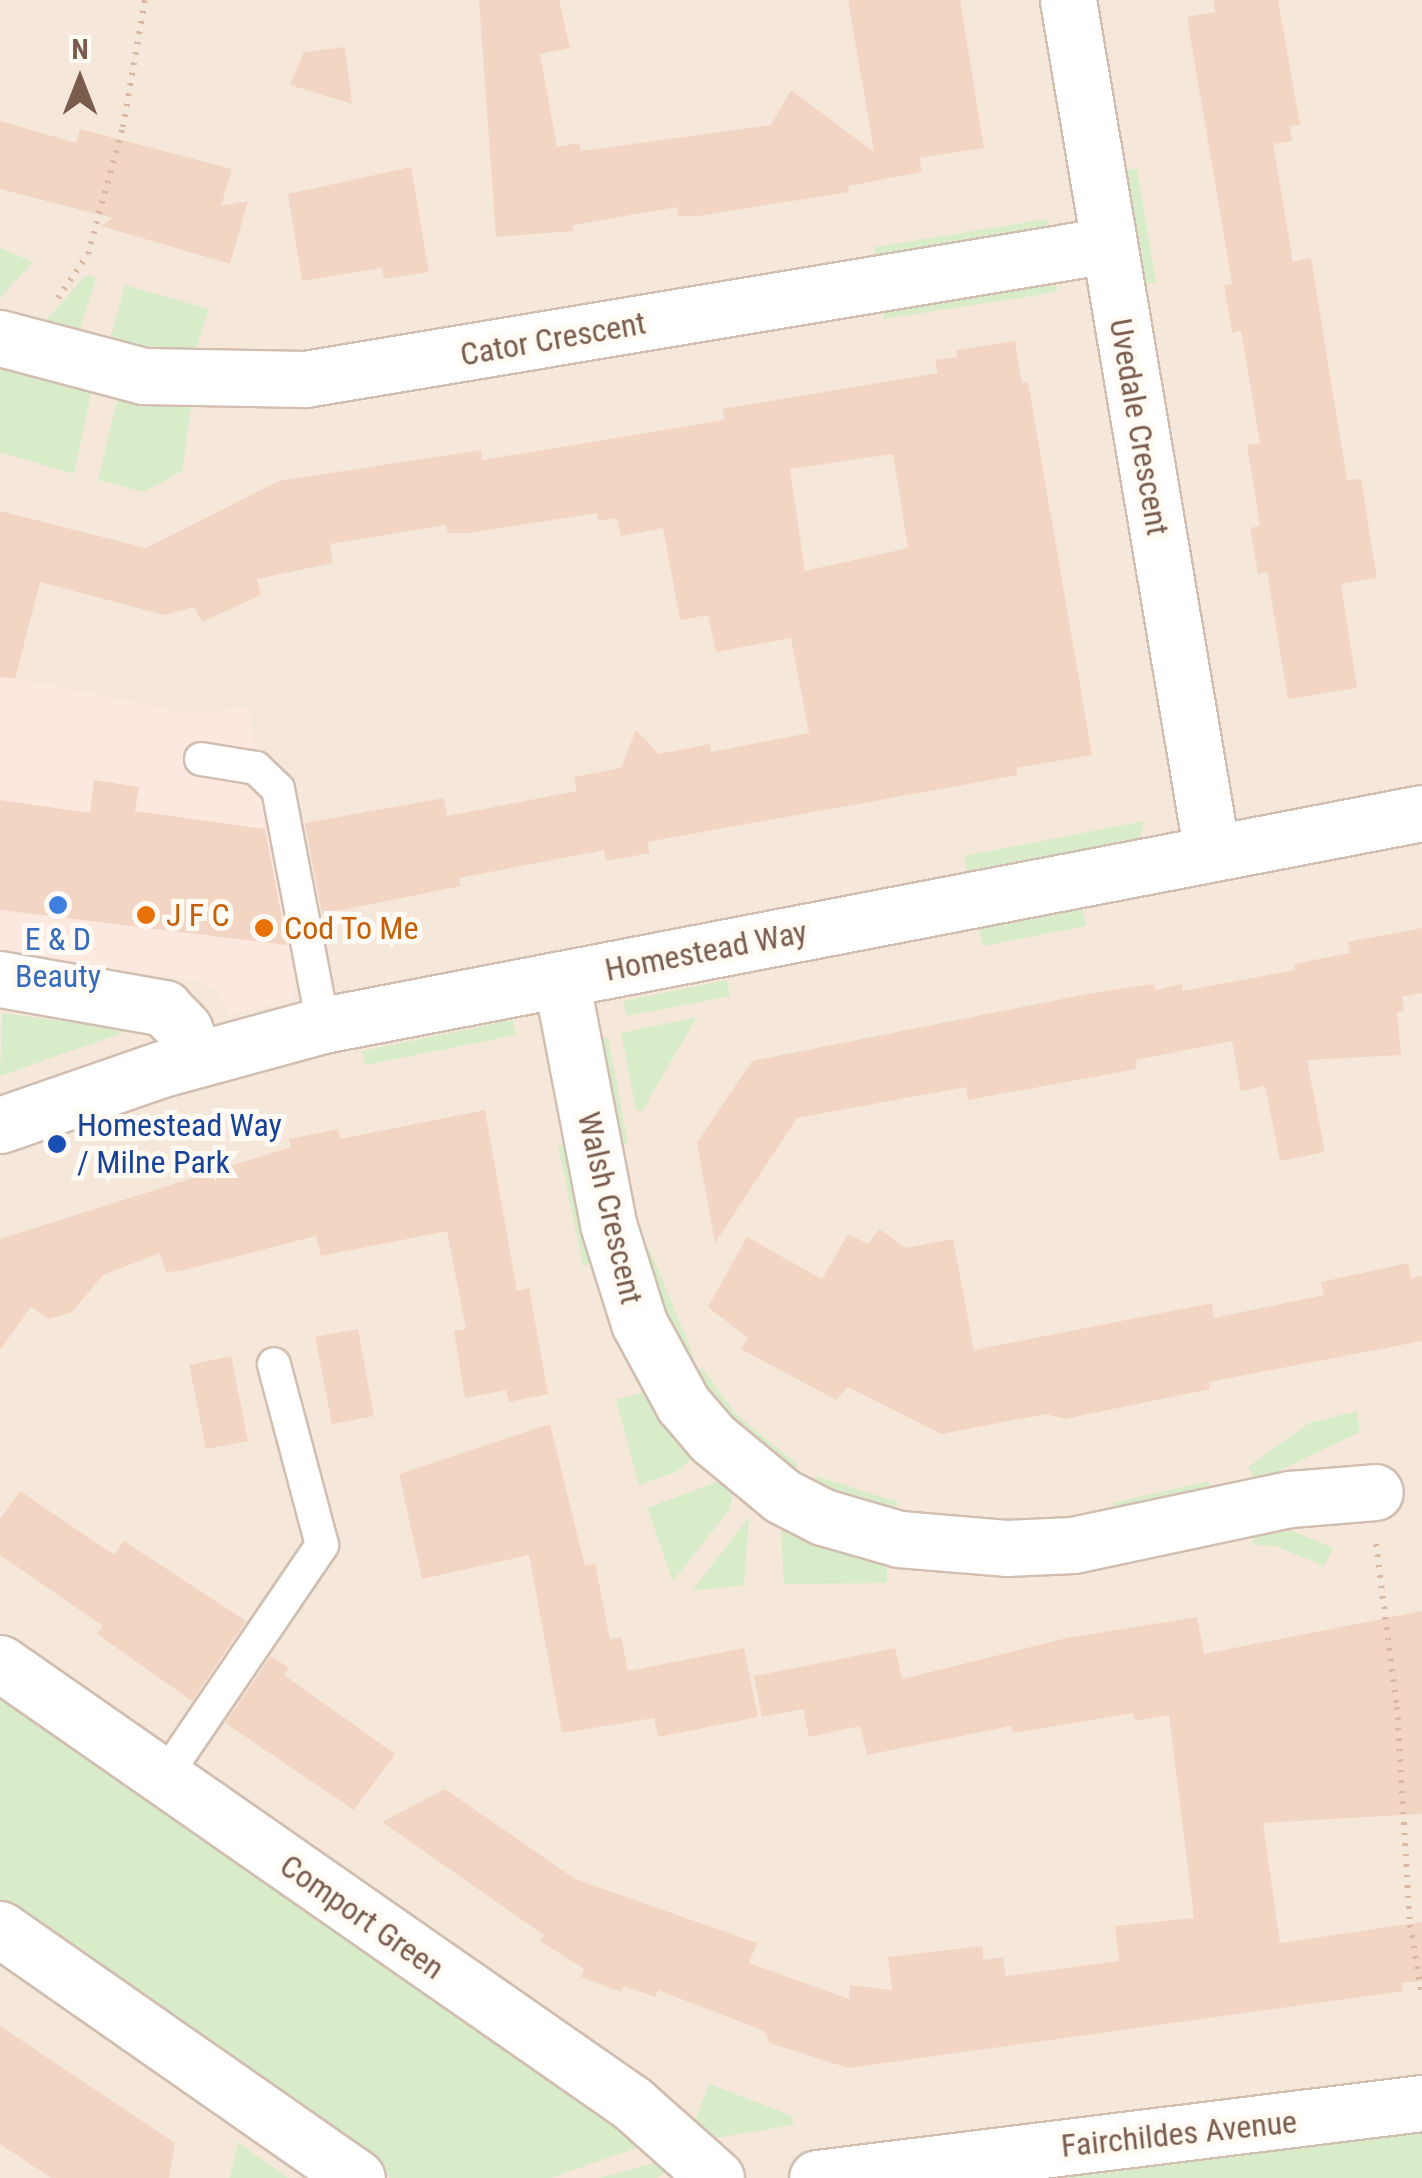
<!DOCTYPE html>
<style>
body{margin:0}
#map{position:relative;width:1422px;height:2178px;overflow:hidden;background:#fdf6ec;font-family:"Roboto Condensed",sans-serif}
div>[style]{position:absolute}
.residential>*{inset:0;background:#f5e8da}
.commercial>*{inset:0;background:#fde8e0}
.green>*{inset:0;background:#d8ecc9}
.building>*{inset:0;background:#f3d5c3}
.path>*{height:6px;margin-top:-3px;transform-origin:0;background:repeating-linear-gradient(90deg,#d9b8a5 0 2.5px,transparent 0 10.5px)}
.roads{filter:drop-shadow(2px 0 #d1beb0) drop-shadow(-2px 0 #d1beb0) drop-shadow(0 2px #d1beb0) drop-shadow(0 -2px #d1beb0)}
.service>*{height:32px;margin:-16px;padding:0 16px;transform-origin:16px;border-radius:16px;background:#fff}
.minor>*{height:55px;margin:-27.5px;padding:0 27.5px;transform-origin:27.5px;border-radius:27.5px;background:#fff}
.dots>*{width:28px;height:28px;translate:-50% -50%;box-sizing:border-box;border:5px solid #fffaf3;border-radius:50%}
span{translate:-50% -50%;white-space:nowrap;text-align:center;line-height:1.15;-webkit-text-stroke:10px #fffaf3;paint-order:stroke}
.street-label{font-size:32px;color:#7a5c4d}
.food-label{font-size:32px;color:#c56008}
.left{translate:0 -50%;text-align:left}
.shop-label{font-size:32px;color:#366cbe}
.transit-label{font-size:32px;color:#164399}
.north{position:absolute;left:30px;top:30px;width:100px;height:100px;-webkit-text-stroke:8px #fffaf3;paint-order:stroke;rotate:0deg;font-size:28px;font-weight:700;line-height:40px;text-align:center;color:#7a5c4d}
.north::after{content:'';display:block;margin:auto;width:35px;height:45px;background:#7a5c4d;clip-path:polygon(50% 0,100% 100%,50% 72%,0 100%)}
</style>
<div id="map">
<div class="residential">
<i style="clip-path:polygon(0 0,1422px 0,1422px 2139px,1184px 2178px,0 2178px)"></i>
</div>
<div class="commercial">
<i style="clip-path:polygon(0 675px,191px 714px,248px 708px,294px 946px,294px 998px,229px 1015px,216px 992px,200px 981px,0 952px)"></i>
</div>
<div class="green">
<i style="clip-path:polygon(1137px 169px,1156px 282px,1141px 285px,1122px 171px)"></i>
<i style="clip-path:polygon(1047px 219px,1049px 234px,877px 263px,875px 247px)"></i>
<i style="clip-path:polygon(0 248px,33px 262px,0 298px)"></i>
<i style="clip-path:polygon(86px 275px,96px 278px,76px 341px,39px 328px)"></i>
<i style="clip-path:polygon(1055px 277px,1057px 292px,884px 319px,882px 304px)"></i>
<i style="clip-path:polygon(125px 285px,209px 309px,193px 357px,108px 347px)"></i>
<i style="clip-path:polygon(0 366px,92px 388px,74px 474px,0 452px)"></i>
<i style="clip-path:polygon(119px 392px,192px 400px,182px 471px,144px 492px,98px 480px)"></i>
<i style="clip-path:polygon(1144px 821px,1140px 839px,967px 872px,964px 856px)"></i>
<i style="clip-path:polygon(1083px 909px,1086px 926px,983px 946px,979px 929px)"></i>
<i style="clip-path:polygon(727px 980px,730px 996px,627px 1016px,623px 1001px)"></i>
<i style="clip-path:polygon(2px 1013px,130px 1030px,0 1076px)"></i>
<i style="clip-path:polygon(697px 1017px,642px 1111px,636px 1110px,621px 1033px)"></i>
<i style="clip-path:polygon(513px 1020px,516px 1035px,365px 1065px,362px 1051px)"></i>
<i style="clip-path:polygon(608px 1037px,628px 1143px,615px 1146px,594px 1040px)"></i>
<i style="clip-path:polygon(572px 1143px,597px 1262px,583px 1266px,558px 1146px)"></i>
<i style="clip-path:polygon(650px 1250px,694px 1357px,683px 1364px,636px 1253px)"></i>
<i style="clip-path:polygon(701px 1367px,737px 1415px,798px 1465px,790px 1477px,754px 1451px,689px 1375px)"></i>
<i style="clip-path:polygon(651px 1390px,698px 1453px,676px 1472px,639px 1485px,616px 1400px)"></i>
<i style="clip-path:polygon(1357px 1411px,1360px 1432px,1256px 1482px,1248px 1467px,1309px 1423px)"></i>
<i style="clip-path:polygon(816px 1476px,898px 1502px,895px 1517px,810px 1488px)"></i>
<i style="clip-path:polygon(725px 1479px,733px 1490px,730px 1509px,673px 1581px,647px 1508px)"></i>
<i style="clip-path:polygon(1208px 1481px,1212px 1497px,1116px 1518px,1113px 1503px)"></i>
<i style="clip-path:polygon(749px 1517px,744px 1585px,692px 1591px)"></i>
<i style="clip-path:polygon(780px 1518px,887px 1557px,887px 1583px,784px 1584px)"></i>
<i style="clip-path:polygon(1279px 1525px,1333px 1548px,1324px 1566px,1275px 1546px,1254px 1545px,1251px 1529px)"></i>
<i style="clip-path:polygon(0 1684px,648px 2144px,550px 2178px,390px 2178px,0 1903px)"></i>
<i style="clip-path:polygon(709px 2084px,790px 2115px,794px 2125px,710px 2139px,694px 2124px)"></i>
<i style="clip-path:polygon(1422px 2130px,1422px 2178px,1025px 2178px,1189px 2161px)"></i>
<i style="clip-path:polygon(238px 2142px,288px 2178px,230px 2178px)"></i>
<i style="clip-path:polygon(669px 2159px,673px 2167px,657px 2178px,599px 2178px)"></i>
</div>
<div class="building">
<i style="clip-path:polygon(479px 0,559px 0,570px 48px,540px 54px,557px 147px,579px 143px,581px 151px,771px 125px,791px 90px,874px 152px,848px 0,960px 0,984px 148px,919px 158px,922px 172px,848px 186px,849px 192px,698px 216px,678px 216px,677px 207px,573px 225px,574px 231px,496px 237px)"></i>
<i style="clip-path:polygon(1214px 0,1278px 0,1300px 125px,1290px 126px,1292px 141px,1273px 144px,1293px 262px,1311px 258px,1347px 480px,1361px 479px,1377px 578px,1341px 584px,1357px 688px,1288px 699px,1267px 572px,1258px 574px,1250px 528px,1260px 526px,1247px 445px,1260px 443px,1241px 331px,1232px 333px,1224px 285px,1232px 284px,1187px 17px,1215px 12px)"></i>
<i style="clip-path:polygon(345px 47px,352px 104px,290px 85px,304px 52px)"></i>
<i style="clip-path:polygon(0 121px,76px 143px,80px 129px,232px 169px,221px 206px,248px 201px,230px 264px,101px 226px,112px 218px,0 189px)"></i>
<i style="clip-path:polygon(411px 167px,429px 272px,384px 279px,382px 268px,302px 281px,288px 194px)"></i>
<i style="clip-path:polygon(evenodd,1015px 341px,1022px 383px,1028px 382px,1092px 755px,1016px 768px,1018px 775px,647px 842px,650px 853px,606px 861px,604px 850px,459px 878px,461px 886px,322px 914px,305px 823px,444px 798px,447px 816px,577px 791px,574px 777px,621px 768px,636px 730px,659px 754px,710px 744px,711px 752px,809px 733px,791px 638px,716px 652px,708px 615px,680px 620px,663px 528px,621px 536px,617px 518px,598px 521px,597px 513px,469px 533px,448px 533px,446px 525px,330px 544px,333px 563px,257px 579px,261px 595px,202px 622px,194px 607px,164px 615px,40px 582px,15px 679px,0 677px,0 511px,146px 548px,279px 481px,481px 450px,482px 460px,724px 420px,722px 409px,938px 373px,935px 360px,957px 357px,956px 350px,1015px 341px,893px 454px,908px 548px,805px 571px,790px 469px,893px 454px)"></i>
<i style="clip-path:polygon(94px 780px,139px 787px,135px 811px,265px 829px,287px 945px,0 910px,0 800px,90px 813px)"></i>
<i style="clip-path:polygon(1422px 928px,1422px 993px,1402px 997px,1404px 1011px,1397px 1012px,1401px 1055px,1307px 1060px,1325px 1152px,1280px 1161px,1265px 1086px,1241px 1091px,1232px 1041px,1135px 1060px,1137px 1069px,968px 1100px,966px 1087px,797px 1118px,715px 1243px,697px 1143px,752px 1061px,1092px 993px,1154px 984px,1155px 990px,1182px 984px,1183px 991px,1295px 970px,1294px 964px,1350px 953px,1348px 942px)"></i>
<i style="clip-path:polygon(485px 1110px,517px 1291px,529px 1288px,548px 1394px,509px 1402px,506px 1390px,465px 1398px,454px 1331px,466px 1329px,447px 1231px,321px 1256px,316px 1236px,180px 1271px,166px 1272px,160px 1253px,103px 1275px,72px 1312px,48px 1319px,31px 1307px,0 1350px,0 1239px,291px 1147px,289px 1139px,338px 1129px,340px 1139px)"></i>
<i style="clip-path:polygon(879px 1229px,906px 1248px,953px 1239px,974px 1350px,1212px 1303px,1214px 1318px,1324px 1295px,1321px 1282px,1408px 1263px,1411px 1278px,1422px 1276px,1422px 1341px,1209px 1382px,1210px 1389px,1103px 1411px,1065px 1419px,1046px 1414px,941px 1434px,848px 1387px,836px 1400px,741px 1349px,748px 1338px,708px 1307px,747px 1237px,822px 1279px,848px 1234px,868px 1244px)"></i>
<i style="clip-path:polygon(358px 1329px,374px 1416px,332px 1424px,315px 1337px)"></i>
<i style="clip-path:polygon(231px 1356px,248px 1441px,206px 1449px,189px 1365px)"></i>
<i style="clip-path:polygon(550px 1424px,585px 1566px,595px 1563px,610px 1640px,621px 1637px,628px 1671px,744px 1648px,758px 1717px,658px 1737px,654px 1718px,562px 1733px,529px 1555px,422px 1579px,399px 1474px)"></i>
<i style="clip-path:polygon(20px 1491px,114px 1555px,124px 1541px,246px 1621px,192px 1701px,97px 1634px,103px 1626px,0 1555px,0 1519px)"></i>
<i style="clip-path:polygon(1422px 1611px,1422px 1814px,1263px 1823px,1280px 1943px,1422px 1922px,1422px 1981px,1402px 1983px,1403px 1991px,848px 2068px,770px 2043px,764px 2031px,658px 1990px,655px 1997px,624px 1986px,621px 1992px,581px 1977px,584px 1969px,540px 1941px,544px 1935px,382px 1822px,445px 1789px,575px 1879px,757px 1943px,749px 1963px,849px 1999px,850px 1985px,892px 1990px,888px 1957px,982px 1946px,984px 1960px,1003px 1957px,1006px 1976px,1119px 1961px,1115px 1926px,1194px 1918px,1169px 1715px,1135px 1721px,1133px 1713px,1013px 1733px,1011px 1726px,867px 1755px,860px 1726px,809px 1737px,803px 1709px,762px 1717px,754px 1676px,895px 1648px,902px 1679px,1067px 1638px,1197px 1617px,1204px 1654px)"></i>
<i style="clip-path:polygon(271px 1656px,289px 1668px,284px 1675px,395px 1754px,354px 1810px,225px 1723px)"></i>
<i style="clip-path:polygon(0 2026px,175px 2143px,169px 2178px,51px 2178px,0 2144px)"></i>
</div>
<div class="path">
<i style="left:58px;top:298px;width:53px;rotate:-55.7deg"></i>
<i style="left:88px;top:254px;width:132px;rotate:-74.6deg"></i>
<i style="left:123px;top:127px;width:129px;rotate:-80.2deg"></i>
<i style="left:1376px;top:1544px;width:164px;rotate:82.7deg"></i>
<i style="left:1397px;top:1707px;width:218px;rotate:86.6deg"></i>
<i style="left:1410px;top:1925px;width:71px;rotate:80.3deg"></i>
</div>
<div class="roads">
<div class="service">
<i style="left:201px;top:759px;width:56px;rotate:9.3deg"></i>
<i style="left:256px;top:768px;width:30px;rotate:44deg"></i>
<i style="left:278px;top:789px;width:240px;rotate:79.2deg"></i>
<i style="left:163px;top:1779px;width:283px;rotate:-55.8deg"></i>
<i style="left:322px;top:1545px;width:187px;rotate:-104.9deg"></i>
</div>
<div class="minor">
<i style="left:1068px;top:0;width:865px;rotate:80.42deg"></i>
<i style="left:0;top:338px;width:149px;rotate:14.8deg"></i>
<i style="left:144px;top:376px;width:161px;rotate:1.1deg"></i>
<i style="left:305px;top:379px;width:814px;rotate:-9.47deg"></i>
<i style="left:0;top:979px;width:167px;rotate:10deg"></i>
<i style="left:164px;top:1008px;width:29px;rotate:46deg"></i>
<i style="left:184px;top:1029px;width:33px;rotate:67deg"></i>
<i style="left:561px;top:979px;width:249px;rotate:79.1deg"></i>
<i style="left:608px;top:1224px;width:104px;rotate:72.6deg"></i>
<i style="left:639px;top:1323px;width:92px;rotate:61.5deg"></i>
<i style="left:683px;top:1404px;width:45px;rotate:49.5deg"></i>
<i style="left:712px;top:1438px;width:91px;rotate:39.6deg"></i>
<i style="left:782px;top:1496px;width:46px;rotate:27.1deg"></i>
<i style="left:823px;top:1517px;width:79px;rotate:16.1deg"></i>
<i style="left:899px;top:1539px;width:107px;rotate:4.8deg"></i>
<i style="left:1006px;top:1548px;width:67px;rotate:-2.6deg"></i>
<i style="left:1073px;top:1545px;width:222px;rotate:-12deg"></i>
<i style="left:1290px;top:1499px;width:85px;rotate:-4.7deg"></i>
<i style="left:0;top:1125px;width:171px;rotate:-19.1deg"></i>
<i style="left:162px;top:1069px;width:167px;rotate:-15.3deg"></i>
<i style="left:323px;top:1025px;width:1119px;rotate:-10.92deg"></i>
<i style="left:0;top:1663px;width:771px;rotate:34.86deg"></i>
<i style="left:633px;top:2104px;width:111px;rotate:41.7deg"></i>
<i style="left:0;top:1929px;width:435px;rotate:34.9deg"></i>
<i style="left:817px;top:2178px;width:610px;rotate:-7.07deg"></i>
</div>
</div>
<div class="dots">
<i style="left:58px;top:905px;background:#3f7fe0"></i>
<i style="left:146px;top:915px;background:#e8710a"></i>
<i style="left:264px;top:928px;background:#e8710a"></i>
<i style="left:57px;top:1144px;background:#1a4fb4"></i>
</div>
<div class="street-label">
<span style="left:553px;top:339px;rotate:-10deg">Cator Crescent</span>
<span style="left:1139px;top:427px;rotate:80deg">Uvedale Crescent</span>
<span style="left:706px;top:951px;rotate:-11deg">Homestead Way</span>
<span style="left:610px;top:1208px;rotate:77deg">Walsh Crescent</span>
<span style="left:362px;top:1917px;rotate:35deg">Comport Green</span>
<span style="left:1179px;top:2134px;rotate:-6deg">Fairchildes Avenue</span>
</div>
<div class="food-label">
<span class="left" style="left:166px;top:915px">J F C</span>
<span class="left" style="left:284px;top:928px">Cod To Me</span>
</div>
<div class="shop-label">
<span style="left:58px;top:958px">E &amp; D<br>Beauty</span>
</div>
<div class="transit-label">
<span class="left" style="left:77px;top:1144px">Homestead Way<br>/ Milne Park</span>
</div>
<div class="north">N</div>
</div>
